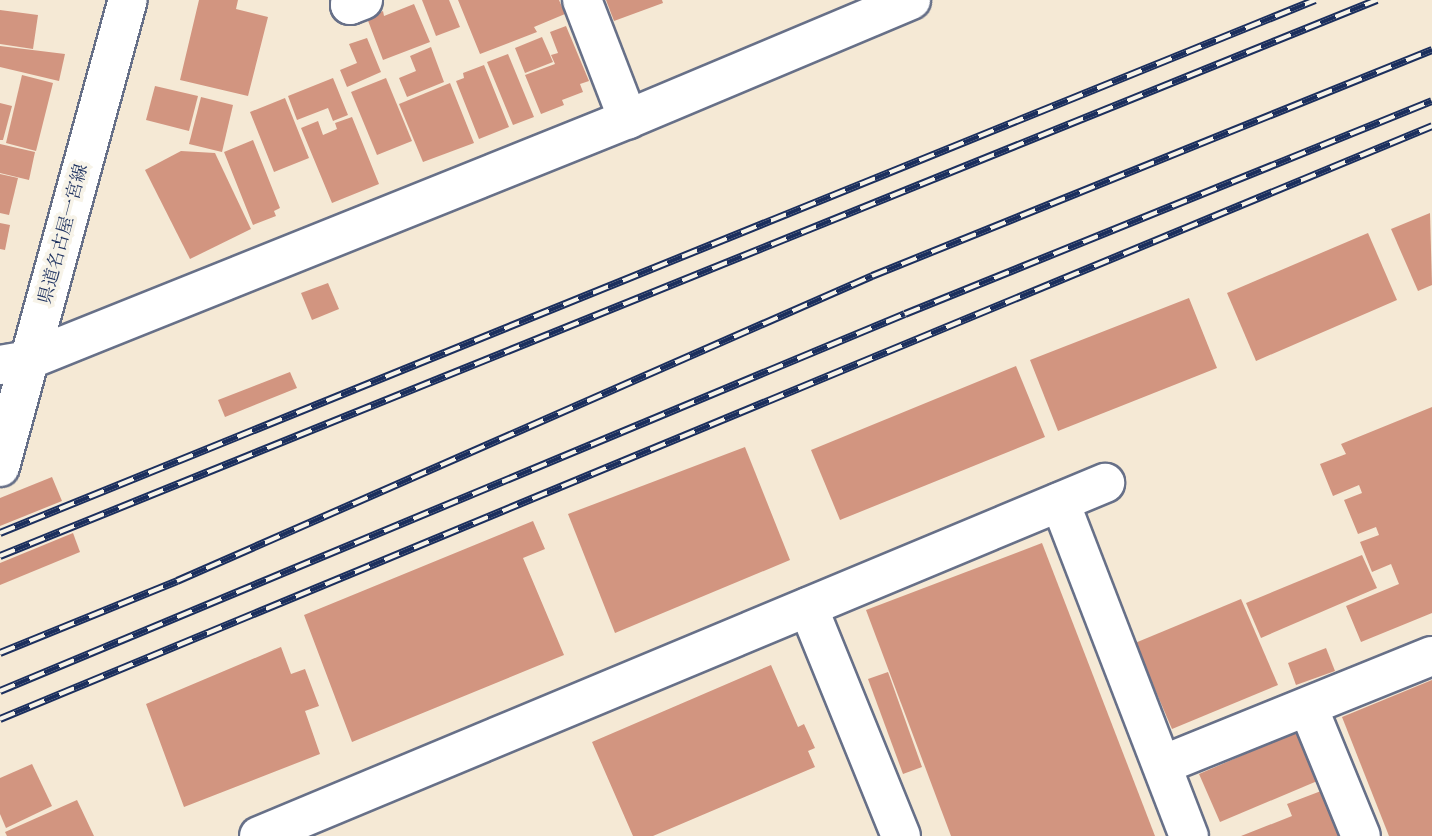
<!DOCTYPE html>
<meta charset="utf-8">
<style>
body{margin:0}
#map{position:relative;width:1432px;height:836px;overflow:hidden;background:#f5e9d5;font-family:"Libre Caslon Text","Noto Serif JP",serif}
div>[style]{position:absolute}
.building>*{inset:0;background:#d29580}
.roads{filter:drop-shadow(2px 0 #677088) drop-shadow(-2px 0 #677088) drop-shadow(0 2px #677088) drop-shadow(0 -2px #677088)}
.minor>*{height:38px;margin:-19px;padding:0 19px;transform-origin:19px;border-radius:19px;background:#fff}
.major>*{height:38px;margin:-19px;padding:0 19px;transform-origin:19px;border-radius:19px;background:#fff}
.rail>*{height:8px;margin-top:-4px;transform-origin:0;background:repeating-linear-gradient(90deg,#f7f3e8 0 16px,#1b2f5e 0 32px);box-sizing:border-box;border-block:2px solid #1b2f5e}
span{translate:-50% -50%;white-space:nowrap;text-align:center;line-height:1.15;-webkit-text-stroke:7px #f7f3e8;paint-order:stroke}
.street-label{font-size:18px;color:#1b2f5e}
</style>
<div id="map">
<div class="building">
<i style="clip-path:polygon(199px 0,238px 0,236px 9px,268px 17px,248px 96px,180px 80px)"></i>
<i style="clip-path:polygon(422px 0,449px 0,460px 27px,436px 36px)"></i>
<i style="clip-path:polygon(458px 0,559px 0,565px 14px,534px 27px,537px 32px,480px 54px)"></i>
<i style="clip-path:polygon(606px 0,662px 0,663px 3px,614px 21px)"></i>
<i style="clip-path:polygon(414px 4px,430px 42px,383px 60px,367px 18px,383px 11px,384px 16px)"></i>
<i style="clip-path:polygon(0 10px,38px 15px,33px 49px,0 44px)"></i>
<i style="clip-path:polygon(566px 26px,589px 81px,580px 84px,583px 92px,562px 100px,564px 105px,541px 114px,525px 75px,555px 64px,551px 55px,558px 53px,550px 32px)"></i>
<i style="clip-path:polygon(542px 37px,553px 62px,525px 73px,515px 48px)"></i>
<i style="clip-path:polygon(367px 38px,381px 72px,347px 87px,340px 70px,357px 63px,349px 44px)"></i>
<i style="clip-path:polygon(0 46px,65px 54px,59px 81px,0 67px)"></i>
<i style="clip-path:polygon(431px 47px,444px 82px,407px 97px,399px 78px,416px 71px,410px 56px)"></i>
<i style="clip-path:polygon(508px 54px,534px 117px,513px 125px,487px 62px)"></i>
<i style="clip-path:polygon(484px 65px,509px 127px,479px 139px,456px 81px,464px 78px,463px 73px)"></i>
<i style="clip-path:polygon(22px 75px,53px 83px,36px 151px,6px 143px)"></i>
<i style="clip-path:polygon(333px 78px,348px 115px,333px 121px,328px 108px,297px 120px,288px 96px)"></i>
<i style="clip-path:polygon(386px 78px,412px 141px,377px 155px,351px 92px)"></i>
<i style="clip-path:polygon(450px 83px,474px 143px,423px 162px,399px 104px)"></i>
<i style="clip-path:polygon(155px 86px,198px 96px,189px 131px,146px 120px)"></i>
<i style="clip-path:polygon(201px 97px,233px 105px,222px 152px,189px 144px)"></i>
<i style="clip-path:polygon(285px 98px,309px 158px,274px 172px,250px 112px)"></i>
<i style="clip-path:polygon(0 103px,12px 106px,3px 140px,0 140px)"></i>
<i style="clip-path:polygon(352px 117px,379px 184px,332px 203px,301px 128px,318px 121px,323px 135px,337px 129px,335px 123px)"></i>
<i style="clip-path:polygon(253px 140px,280px 208px,274px 211px,276px 216px,253px 225px,224px 152px)"></i>
<i style="clip-path:polygon(0 144px,35px 152px,29px 180px,0 173px)"></i>
<i style="clip-path:polygon(181px 151px,215px 153px,251px 229px,190px 259px,145px 170px)"></i>
<i style="clip-path:polygon(0 174px,18px 178px,9px 215px,0 213px)"></i>
<i style="clip-path:polygon(1430px 213px,1432px 285px,1418px 291px,1391px 229px)"></i>
<i style="clip-path:polygon(0 223px,10px 225px,5px 250px,0 249px)"></i>
<i style="clip-path:polygon(1368px 233px,1397px 300px,1256px 361px,1227px 293px)"></i>
<i style="clip-path:polygon(328px 283px,339px 309px,312px 320px,301px 293px)"></i>
<i style="clip-path:polygon(1189px 298px,1217px 368px,1058px 431px,1030px 360px)"></i>
<i style="clip-path:polygon(1016px 366px,1045px 437px,840px 520px,811px 450px)"></i>
<i style="clip-path:polygon(290px 372px,297px 388px,225px 417px,218px 400px)"></i>
<i style="clip-path:polygon(1432px 407px,1432px 613px,1361px 642px,1346px 606px,1399px 584px,1391px 564px,1372px 572px,1360px 542px,1379px 535px,1376px 527px,1358px 534px,1344px 500px,1362px 493px,1359px 485px,1333px 496px,1320px 464px,1346px 454px,1341px 444px)"></i>
<i style="clip-path:polygon(745px 447px,790px 560px,615px 633px,568px 514px)"></i>
<i style="clip-path:polygon(52px 477px,62px 501px,0 526px,0 498px)"></i>
<i style="clip-path:polygon(533px 521px,545px 549px,523px 558px,564px 655px,352px 742px,304px 615px)"></i>
<i style="clip-path:polygon(73px 533px,80px 552px,0 585px,0 563px)"></i>
<i style="clip-path:polygon(1042px 543px,1155px 836px,951px 836px,866px 610px)"></i>
<i style="clip-path:polygon(1362px 555px,1377px 588px,1261px 638px,1246px 603px)"></i>
<i style="clip-path:polygon(1241px 599px,1278px 685px,1172px 729px,1135px 643px)"></i>
<i style="clip-path:polygon(281px 647px,291px 674px,305px 669px,319px 706px,305px 711px,320px 754px,184px 807px,146px 704px)"></i>
<i style="clip-path:polygon(1326px 648px,1335px 671px,1296px 685px,1288px 663px)"></i>
<i style="clip-path:polygon(771px 665px,798px 727px,804px 724px,815px 748px,808px 751px,815px 767px,653px 836px,633px 836px,592px 742px)"></i>
<i style="clip-path:polygon(888px 672px,922px 767px,903px 774px,868px 679px)"></i>
<i style="clip-path:polygon(1432px 680px,1432px 836px,1389px 836px,1342px 717px)"></i>
<i style="clip-path:polygon(1301px 730px,1322px 779px,1220px 822px,1199px 774px)"></i>
<i style="clip-path:polygon(32px 764px,52px 806px,6px 828px,0 814px,0 778px)"></i>
<i style="clip-path:polygon(1321px 791px,1339px 836px,1241px 836px,1292px 816px,1287px 804px)"></i>
<i style="clip-path:polygon(77px 800px,94px 836px,7px 836px,5px 832px)"></i>
</div>
<div class="roads">
<div class="minor">
<i style="left:351px;top:0;width:5px;rotate:101deg"></i>
<i style="left:350px;top:5px;width:14px;rotate:-21deg"></i>
<i style="left:582px;top:0;width:128px;rotate:68.9deg"></i>
<i style="left:0;top:365px;width:28px;rotate:-10deg"></i>
<i style="left:28px;top:360px;width:647px;rotate:-21.88deg"></i>
<i style="left:628px;top:119px;width:307px;rotate:-22.8deg"></i>
<i style="left:1060px;top:502px;width:358px;rotate:68.9deg"></i>
<i style="left:808px;top:607px;width:247px;rotate:67.9deg"></i>
<i style="left:1308px;top:707px;width:139px;rotate:67.7deg"></i>
<i style="left:1162px;top:765px;width:291px;rotate:-22deg"></i>
<i style="left:259px;top:836px;width:917px;rotate:-22.65deg"></i>
</div>
<div class="major">
<i style="left:0;top:467px;width:484px;rotate:-74.7deg"></i>
</div>
</div>
<div class="rail">
<i style="left:0;top:533px;width:1419px;rotate:-22.06deg"></i>
<i style="left:0;top:556px;width:1485px;rotate:-21.99deg"></i>
<i style="left:0;top:653px;width:191px;rotate:-22.1deg"></i>
<i style="left:177px;top:581px;width:759px;rotate:-23.69deg"></i>
<i style="left:872px;top:276px;width:604px;rotate:-21.98deg"></i>
<i style="left:0;top:691px;width:980px;rotate:-22.62deg"></i>
<i style="left:905px;top:314px;width:568px;rotate:-22.01deg"></i>
<i style="left:0;top:719px;width:1550px;rotate:-22.49deg"></i>
</div>
<div class="street-label">
<span style="left:63px;top:234px;rotate:-75deg">県道名古屋一宮線</span>
</div>
</div>
